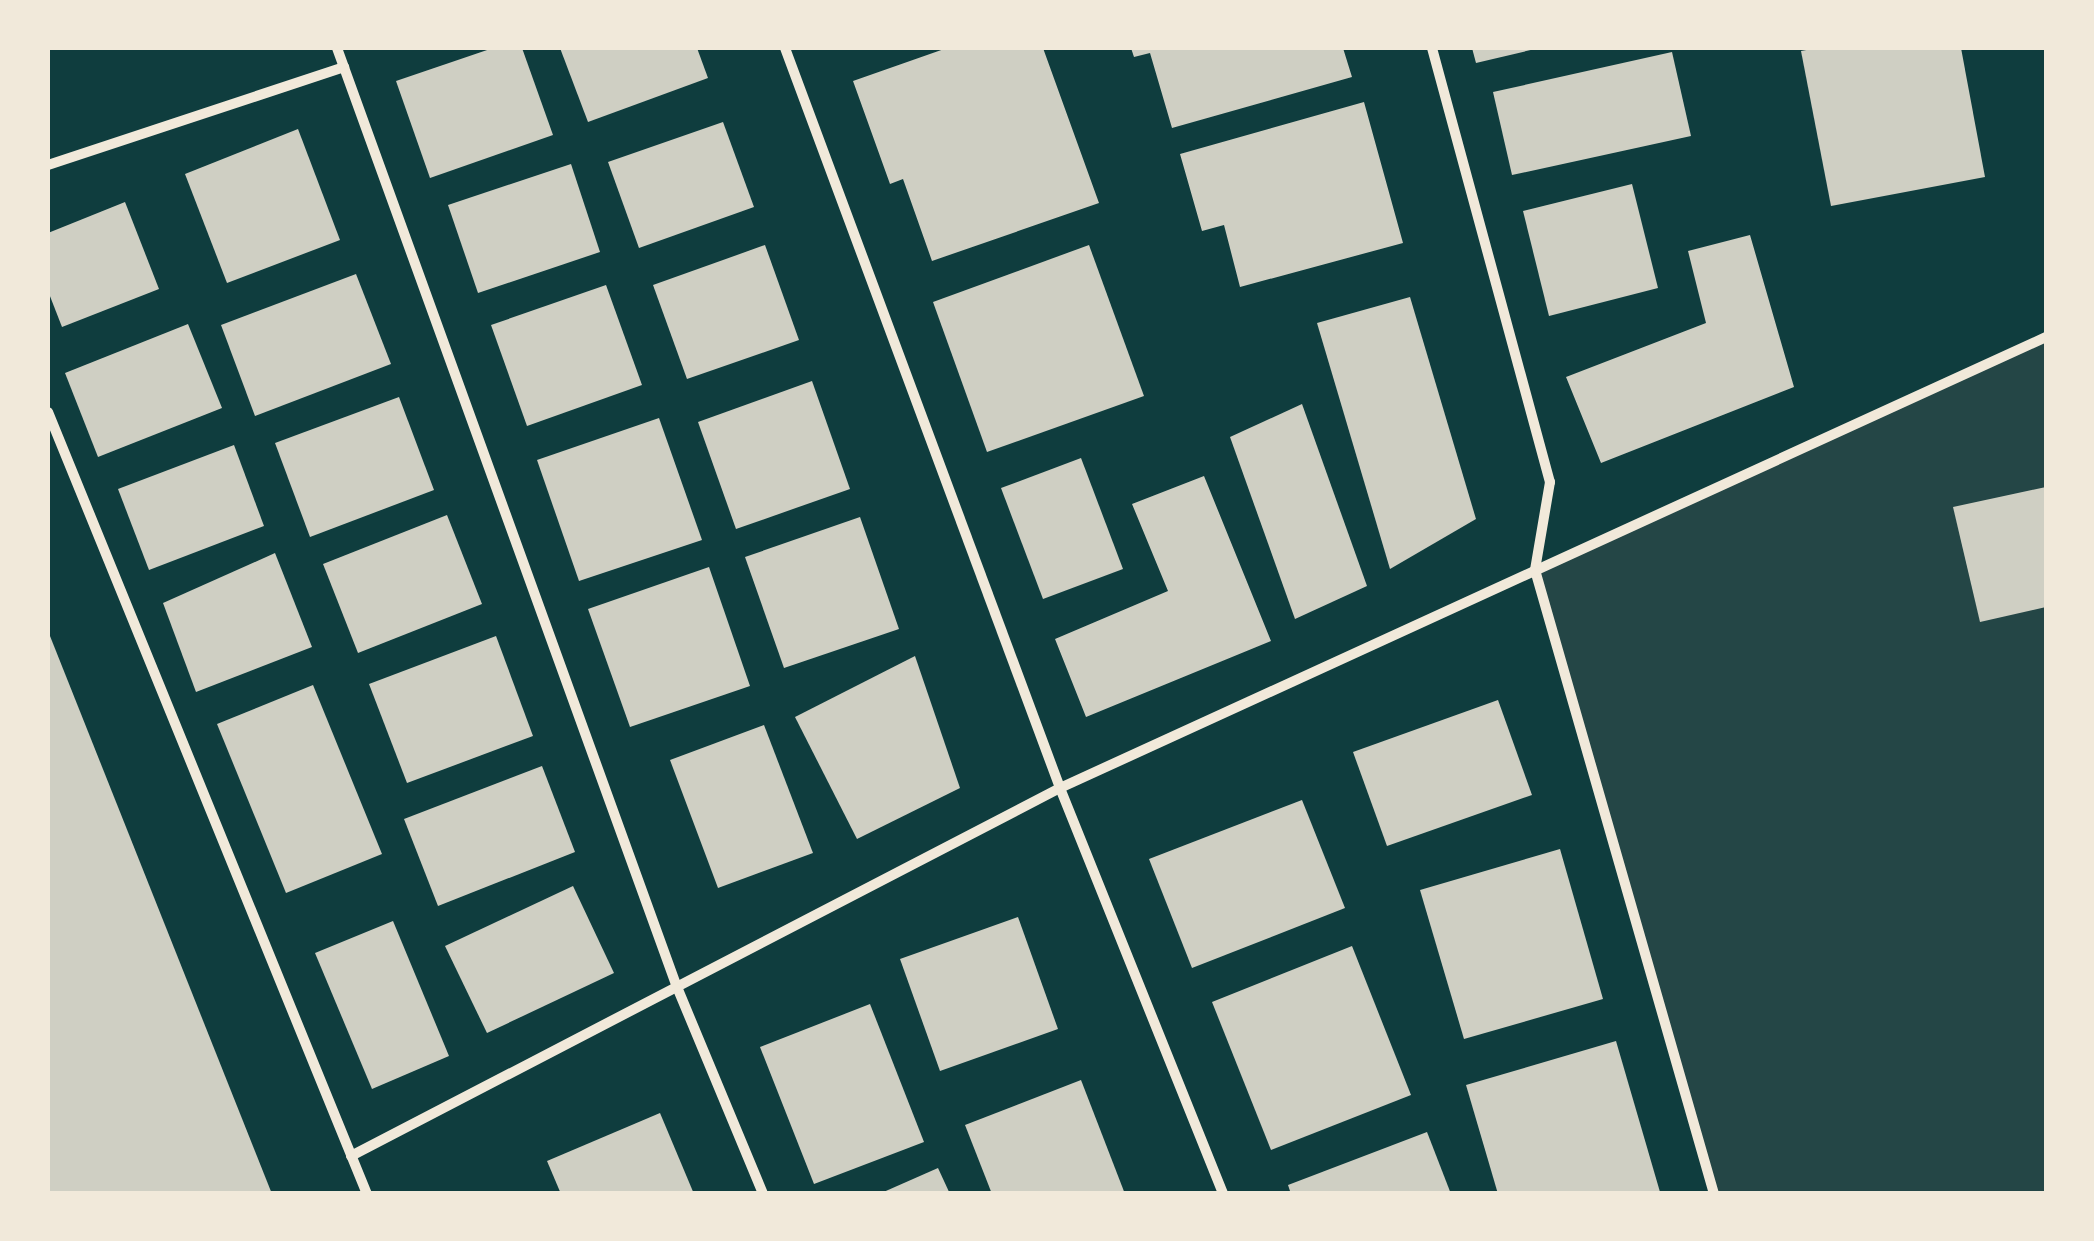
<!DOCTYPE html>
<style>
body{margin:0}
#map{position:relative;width:2094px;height:1241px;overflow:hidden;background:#0f3d3e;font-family:Lato,sans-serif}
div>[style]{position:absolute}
.green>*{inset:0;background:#244646}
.building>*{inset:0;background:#cfcfc3}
.minor>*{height:10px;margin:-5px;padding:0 5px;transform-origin:5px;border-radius:5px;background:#f1e9da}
span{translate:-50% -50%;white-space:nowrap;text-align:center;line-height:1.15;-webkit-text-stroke:10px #f1e9da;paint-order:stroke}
.frame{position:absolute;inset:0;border:50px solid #f1e9da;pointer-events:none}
</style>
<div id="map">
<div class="green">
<i style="clip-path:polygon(2046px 337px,2046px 1193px,1714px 1193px,1535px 570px)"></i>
</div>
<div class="building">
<i style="clip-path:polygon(493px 48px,522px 48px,553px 135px,430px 178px,396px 81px)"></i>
<i style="clip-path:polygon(560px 48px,697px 48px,708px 78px,588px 122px)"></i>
<i style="clip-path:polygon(947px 48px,1043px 48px,1099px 203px,932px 261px,903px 179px,890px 184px,853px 81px)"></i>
<i style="clip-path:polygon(1131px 48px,1343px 48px,1352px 77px,1172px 128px,1150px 53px,1134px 57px)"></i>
<i style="clip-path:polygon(1472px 48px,1535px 48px,1535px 49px,1476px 63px)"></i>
<i style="clip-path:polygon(1817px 48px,1961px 48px,1985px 177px,1831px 206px,1801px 51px)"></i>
<i style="clip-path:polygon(1672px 52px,1691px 136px,1512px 175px,1493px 92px)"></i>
<i style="clip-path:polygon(1364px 102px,1403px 243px,1240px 287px,1224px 225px,1202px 231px,1180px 154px)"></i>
<i style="clip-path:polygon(723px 122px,754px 207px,639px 248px,608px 162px)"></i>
<i style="clip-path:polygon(298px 129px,340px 240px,227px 283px,185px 174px)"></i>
<i style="clip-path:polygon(571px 164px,600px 252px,478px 293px,448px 205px)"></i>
<i style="clip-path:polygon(1632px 184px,1658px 288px,1549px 316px,1523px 211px)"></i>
<i style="clip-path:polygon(125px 202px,159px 289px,62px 327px,48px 291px,48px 233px)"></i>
<i style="clip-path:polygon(1750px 235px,1794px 387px,1601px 463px,1566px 377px,1706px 323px,1688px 251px)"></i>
<i style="clip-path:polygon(765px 245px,799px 340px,687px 379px,653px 285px)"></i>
<i style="clip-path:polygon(1089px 245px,1144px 396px,987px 452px,933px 302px)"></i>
<i style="clip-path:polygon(356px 274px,391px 364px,255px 416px,221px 325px)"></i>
<i style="clip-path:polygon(606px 285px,642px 385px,527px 426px,491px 325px)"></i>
<i style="clip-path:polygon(1410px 297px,1476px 519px,1390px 569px,1317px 323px)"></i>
<i style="clip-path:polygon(188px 324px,222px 408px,98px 457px,65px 373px)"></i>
<i style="clip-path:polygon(812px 381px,850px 489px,736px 529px,698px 422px)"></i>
<i style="clip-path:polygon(399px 397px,434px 490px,310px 537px,275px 443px)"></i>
<i style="clip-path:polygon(1302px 404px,1367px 586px,1295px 619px,1230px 437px)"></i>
<i style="clip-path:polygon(659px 418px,702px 540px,579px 581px,537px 460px)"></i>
<i style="clip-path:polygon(234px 445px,264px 526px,149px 570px,118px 489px)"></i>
<i style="clip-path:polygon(1081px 458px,1123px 569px,1043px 599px,1001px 488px)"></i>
<i style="clip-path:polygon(1204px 476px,1271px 641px,1086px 717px,1055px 639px,1168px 591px,1132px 504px)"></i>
<i style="clip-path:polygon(2046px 487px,2046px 607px,1980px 622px,1953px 507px)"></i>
<i style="clip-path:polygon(447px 515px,482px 604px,358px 653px,323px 564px)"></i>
<i style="clip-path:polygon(860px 517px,899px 629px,784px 668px,745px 557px)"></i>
<i style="clip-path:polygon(275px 553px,312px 647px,196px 692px,163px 603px)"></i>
<i style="clip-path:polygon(709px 567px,750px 686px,630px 727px,588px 609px)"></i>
<i style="clip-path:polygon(48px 631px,272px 1194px,51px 1194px,48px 1185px)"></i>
<i style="clip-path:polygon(496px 636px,533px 736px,407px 783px,369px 684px)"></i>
<i style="clip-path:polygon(915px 656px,960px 788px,857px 839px,795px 717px)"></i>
<i style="clip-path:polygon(313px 685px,382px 854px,286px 893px,217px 724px)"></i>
<i style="clip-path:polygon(1498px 700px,1532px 795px,1387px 846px,1353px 752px)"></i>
<i style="clip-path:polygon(764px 725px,813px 853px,718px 888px,670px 760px)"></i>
<i style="clip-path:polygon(542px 766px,575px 852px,438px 906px,404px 819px)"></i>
<i style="clip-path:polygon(1302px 800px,1345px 908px,1192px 968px,1149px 859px)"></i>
<i style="clip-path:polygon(1560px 849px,1603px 999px,1464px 1039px,1420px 890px)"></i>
<i style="clip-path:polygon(573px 886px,614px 973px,487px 1033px,445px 946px)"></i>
<i style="clip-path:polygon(1018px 917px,1058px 1029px,940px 1071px,900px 959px)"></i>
<i style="clip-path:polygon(393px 921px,449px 1056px,372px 1089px,315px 953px)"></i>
<i style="clip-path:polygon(1352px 946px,1411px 1095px,1271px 1150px,1212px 1002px)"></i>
<i style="clip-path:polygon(870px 1004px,924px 1142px,814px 1184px,760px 1047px)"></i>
<i style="clip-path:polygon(1616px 1041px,1660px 1192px,1498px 1194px,1466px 1085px)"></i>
<i style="clip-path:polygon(1081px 1080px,1125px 1194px,992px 1194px,965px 1125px)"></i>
<i style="clip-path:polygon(660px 1113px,694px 1194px,561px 1194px,547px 1161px)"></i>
<i style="clip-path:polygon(1427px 1132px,1451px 1194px,1291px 1194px,1288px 1185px)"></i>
<i style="clip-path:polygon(938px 1168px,950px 1194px,879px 1194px)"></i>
</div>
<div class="minor">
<i style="left:337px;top:48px;width:999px;rotate:70.1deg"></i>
<i style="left:677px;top:987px;width:224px;rotate:67.4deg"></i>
<i style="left:785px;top:48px;width:789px;rotate:69.61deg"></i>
<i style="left:1060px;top:788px;width:437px;rotate:68.1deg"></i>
<i style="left:1432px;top:48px;width:450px;rotate:74.8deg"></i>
<i style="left:1550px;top:482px;width:89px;rotate:99.7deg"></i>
<i style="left:1535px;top:570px;width:649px;rotate:73.99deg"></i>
<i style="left:48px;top:165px;width:312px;rotate:-18.3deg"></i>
<i style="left:48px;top:412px;width:845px;rotate:67.81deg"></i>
<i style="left:351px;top:1156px;width:799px;rotate:-27.43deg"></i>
<i style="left:1060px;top:788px;width:1084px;rotate:-24.58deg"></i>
</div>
<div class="frame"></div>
</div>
